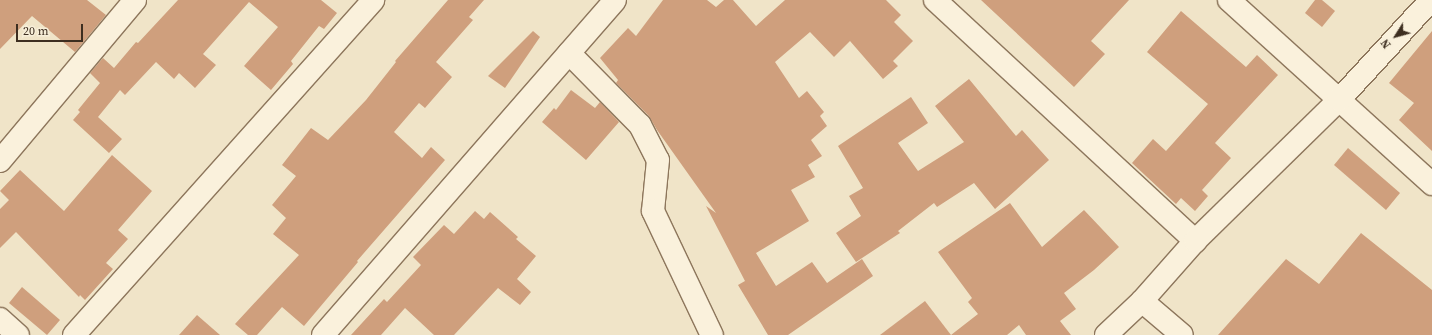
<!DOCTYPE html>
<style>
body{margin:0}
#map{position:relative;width:1432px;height:335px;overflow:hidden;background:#f0e4c8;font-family:"Source Serif 4",serif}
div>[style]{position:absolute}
.building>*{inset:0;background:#cf9f7d}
.roads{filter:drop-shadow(1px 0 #8d765c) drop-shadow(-1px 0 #8d765c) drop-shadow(0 1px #8d765c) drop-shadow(0 -1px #8d765c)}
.street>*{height:22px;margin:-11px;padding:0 11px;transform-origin:11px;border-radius:11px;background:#faf1dc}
span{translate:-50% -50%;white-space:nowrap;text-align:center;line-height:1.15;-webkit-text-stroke:3px #f7eed8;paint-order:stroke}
.north{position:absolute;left:1376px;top:16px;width:40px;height:40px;-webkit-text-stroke:3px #f7eed8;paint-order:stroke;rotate:233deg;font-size:11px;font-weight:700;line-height:16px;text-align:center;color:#3d2e20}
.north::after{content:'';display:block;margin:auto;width:14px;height:18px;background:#3d2e20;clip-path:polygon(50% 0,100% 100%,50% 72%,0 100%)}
.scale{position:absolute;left:16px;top:24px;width:67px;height:18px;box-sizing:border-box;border:2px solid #3d2e20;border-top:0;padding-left:5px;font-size:12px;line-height:14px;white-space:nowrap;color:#3d2e20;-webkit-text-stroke:3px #f7eed8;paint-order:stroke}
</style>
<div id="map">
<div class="building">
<i style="clip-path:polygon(0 0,87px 0,106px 15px,75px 52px,32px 16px,0 49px)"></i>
<i style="clip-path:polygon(178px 0,321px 0,337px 13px,324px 29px,319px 26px,291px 61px,293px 64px,271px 90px,244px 66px,278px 27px,249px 2px,203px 54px,216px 65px,195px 88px,179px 73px,174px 79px,156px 62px,125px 95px,120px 90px,98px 117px,122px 139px,109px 153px,73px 120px,80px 112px,78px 110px,100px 83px,90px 73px,103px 58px,114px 68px,136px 42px,138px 43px)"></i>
<i style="clip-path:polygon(448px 0,484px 0,469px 17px,473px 20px,436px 62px,452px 77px,425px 108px,419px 103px,394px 132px,422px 158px,431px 147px,445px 160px,357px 261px,358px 262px,304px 326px,282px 307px,257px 335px,248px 335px,235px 324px,299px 255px,273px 234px,286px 218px,272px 205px,296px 176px,282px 165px,311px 128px,328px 140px,366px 100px,396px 62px,395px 61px)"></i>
<i style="clip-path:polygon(663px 0,707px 0,716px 7px,724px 0,733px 0,756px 26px,785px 0,886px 0,901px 15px,894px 22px,913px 41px,893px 61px,898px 66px,883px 79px,850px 41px,834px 57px,810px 32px,775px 62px,799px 98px,807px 91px,824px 112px,820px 116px,827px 126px,811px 140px,822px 156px,808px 165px,815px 177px,791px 190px,809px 221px,756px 253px,776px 286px,812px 262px,827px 283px,862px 259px,873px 276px,788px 335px,768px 335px,738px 285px,745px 281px,706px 206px,716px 213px,657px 130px,649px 116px,616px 83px,618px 80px,600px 58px,628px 28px,636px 36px)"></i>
<i style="clip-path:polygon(981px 0,1129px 0,1091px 41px,1105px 54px,1074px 87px)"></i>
<i style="clip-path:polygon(1315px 0,1322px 0,1335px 11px,1322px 27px,1305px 13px)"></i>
<i style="clip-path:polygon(1181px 11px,1246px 67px,1257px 55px,1278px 75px,1215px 143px,1231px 158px,1202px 190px,1208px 196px,1195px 211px,1181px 198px,1176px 204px,1132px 163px,1153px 139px,1166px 151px,1208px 104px,1147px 52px)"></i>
<i style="clip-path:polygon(533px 31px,540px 37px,505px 88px,488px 76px)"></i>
<i style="clip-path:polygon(1432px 31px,1432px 151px,1399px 120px,1414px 103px,1389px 83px)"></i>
<i style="clip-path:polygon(969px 79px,1016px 136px,1022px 130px,1049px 160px,995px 209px,974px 183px,937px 207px,934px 203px,898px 231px,900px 233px,856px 262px,836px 233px,861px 216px,849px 196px,863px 188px,838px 146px,911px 97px,928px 123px,898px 143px,918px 171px,964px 142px,935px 106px)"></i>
<i style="clip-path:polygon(571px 90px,595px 108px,600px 102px,619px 122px,586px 160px,542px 122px,554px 108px,556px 110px)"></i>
<i style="clip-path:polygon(1348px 148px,1400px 193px,1386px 210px,1334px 165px)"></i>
<i style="clip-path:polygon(112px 155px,152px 191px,118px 230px,128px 239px,106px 263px,113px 269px,85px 300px,80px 295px,79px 297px,16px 232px,0 248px,0 209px,9px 200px,0 191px,20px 170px,64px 211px)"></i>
<i style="clip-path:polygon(1010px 203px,1042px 247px,1084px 210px,1119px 247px,1094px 270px,1064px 293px,1076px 309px,1060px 321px,1071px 335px,1026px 335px,1019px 325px,1007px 335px,951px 335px,978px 314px,968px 302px,972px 298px,938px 252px)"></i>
<i style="clip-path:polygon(475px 211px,484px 219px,490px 212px,518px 237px,516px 239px,536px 256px,517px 279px,531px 292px,520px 305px,498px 288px,454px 335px,434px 335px,405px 308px,381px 335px,351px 335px,384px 299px,387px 302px,421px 265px,413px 257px,444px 225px,454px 234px)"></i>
<i style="clip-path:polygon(1361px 233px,1432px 290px,1432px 335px,1218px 335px,1286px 259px,1319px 284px)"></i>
<i style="clip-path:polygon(22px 287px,60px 320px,47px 335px,9px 303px)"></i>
<i style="clip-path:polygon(925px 301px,951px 335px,880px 335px)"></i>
<i style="clip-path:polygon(197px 315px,220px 335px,179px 335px)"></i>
</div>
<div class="roads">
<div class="street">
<i style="left:935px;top:0;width:355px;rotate:42.8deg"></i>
<i style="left:1229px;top:0;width:274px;rotate:42.2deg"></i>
<i style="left:569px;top:53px;width:101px;rotate:45.4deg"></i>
<i style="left:640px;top:125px;width:39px;rotate:63deg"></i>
<i style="left:658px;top:160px;width:51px;rotate:95.6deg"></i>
<i style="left:653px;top:211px;width:137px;rotate:64.6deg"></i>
<i style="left:0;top:161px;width:210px;rotate:-50deg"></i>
<i style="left:1142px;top:301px;width:52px;rotate:40.4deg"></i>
<i style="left:0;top:319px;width:24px;rotate:42deg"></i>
<i style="left:74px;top:335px;width:449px;rotate:-48.2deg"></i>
<i style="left:323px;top:335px;width:444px;rotate:-48.9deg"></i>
<i style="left:1106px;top:335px;width:50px;rotate:-43.4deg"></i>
<i style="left:1142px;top:301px;width:80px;rotate:-48.5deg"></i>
<i style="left:1195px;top:241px;width:202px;rotate:-44.4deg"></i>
<i style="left:1339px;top:100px;width:136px;rotate:-47.4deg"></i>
</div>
</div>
<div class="north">N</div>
<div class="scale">20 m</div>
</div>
